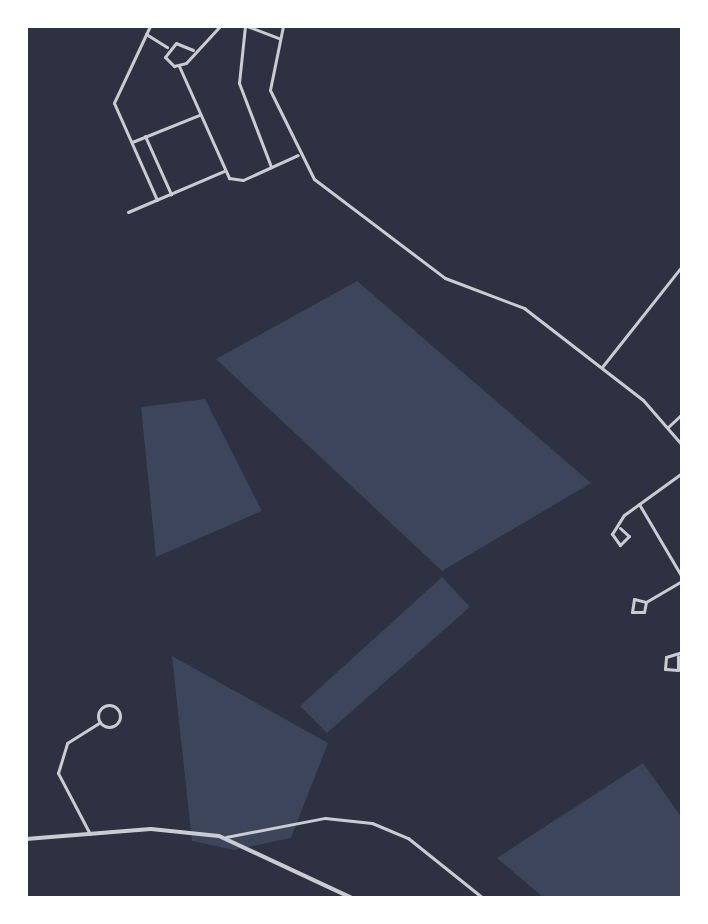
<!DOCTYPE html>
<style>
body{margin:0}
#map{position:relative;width:708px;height:924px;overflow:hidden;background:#2d3142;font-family:"Public Sans",sans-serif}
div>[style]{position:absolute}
.green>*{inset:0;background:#3c4559}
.minor>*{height:3px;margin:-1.5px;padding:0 1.5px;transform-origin:1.5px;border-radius:1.5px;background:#caccd0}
.minor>.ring{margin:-1.5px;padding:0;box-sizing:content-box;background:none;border:3px solid #caccd0;border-radius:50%}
.tertiary>*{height:4px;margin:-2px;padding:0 2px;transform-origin:2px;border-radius:2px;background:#caccd0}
span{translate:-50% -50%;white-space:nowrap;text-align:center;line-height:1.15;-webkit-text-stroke:6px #fff;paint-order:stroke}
.frame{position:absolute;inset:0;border:28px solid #fff;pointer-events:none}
</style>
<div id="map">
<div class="green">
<i style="clip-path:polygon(357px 281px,591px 483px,442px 571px,216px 359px)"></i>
<i style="clip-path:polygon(205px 399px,262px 511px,156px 557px,141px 407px)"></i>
<i style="clip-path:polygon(442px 577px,470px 607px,327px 733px,300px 706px)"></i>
<i style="clip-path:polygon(172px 656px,328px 743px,291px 838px,234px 850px,192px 841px)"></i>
<i style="clip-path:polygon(643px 763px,682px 818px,682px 898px,544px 898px,497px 858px)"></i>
</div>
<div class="minor">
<i style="left:150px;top:26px;width:85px;rotate:115.1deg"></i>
<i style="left:114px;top:103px;width:106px;rotate:66.1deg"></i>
<i style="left:245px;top:26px;width:57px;rotate:96deg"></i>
<i style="left:239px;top:83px;width:90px;rotate:69.1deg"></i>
<i style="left:247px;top:26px;width:34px;rotate:21deg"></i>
<i style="left:283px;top:26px;width:65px;rotate:101.5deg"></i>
<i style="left:270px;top:90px;width:99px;rotate:63.7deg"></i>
<i style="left:314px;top:179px;width:164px;rotate:37.1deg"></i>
<i style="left:445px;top:278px;width:85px;rotate:20.8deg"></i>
<i style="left:524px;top:308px;width:150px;rotate:37.7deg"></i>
<i style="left:643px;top:400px;width:60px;rotate:49.1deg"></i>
<i style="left:146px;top:34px;width:25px;rotate:32deg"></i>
<i style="left:193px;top:50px;width:18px;rotate:-158deg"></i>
<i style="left:176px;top:43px;width:18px;rotate:128deg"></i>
<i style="left:165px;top:57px;width:13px;rotate:45deg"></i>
<i style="left:174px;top:66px;width:12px;rotate:-14deg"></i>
<i style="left:186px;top:63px;width:50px;rotate:-47.4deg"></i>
<i style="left:179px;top:66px;width:123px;rotate:65.9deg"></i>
<i style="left:229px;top:178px;width:14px;rotate:8deg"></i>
<i style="left:243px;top:180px;width:60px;rotate:-24.4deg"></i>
<i style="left:145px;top:136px;width:64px;rotate:65.9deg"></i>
<i style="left:132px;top:142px;width:72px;rotate:-21.9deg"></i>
<i style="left:128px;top:212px;width:104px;rotate:-23.1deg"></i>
<i style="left:602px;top:367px;width:129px;rotate:-51.6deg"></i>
<i style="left:668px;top:427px;width:19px;rotate:-43deg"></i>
<i style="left:639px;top:504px;width:85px;rotate:59.5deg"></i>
<i style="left:620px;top:528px;width:12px;rotate:42deg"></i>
<i style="left:629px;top:536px;width:13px;rotate:135deg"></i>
<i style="left:620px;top:545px;width:14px;rotate:-126deg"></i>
<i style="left:612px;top:534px;width:22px;rotate:-58deg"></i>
<i style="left:624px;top:515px;width:72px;rotate:-35.9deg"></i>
<i style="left:646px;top:602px;width:10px;rotate:101deg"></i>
<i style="left:644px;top:612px;width:12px;rotate:180deg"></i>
<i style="left:632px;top:612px;width:13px;rotate:-81deg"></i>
<i style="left:634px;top:599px;width:12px;rotate:14deg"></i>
<i style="left:646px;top:602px;width:42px;rotate:-30.3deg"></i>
<i style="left:678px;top:656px;width:14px;rotate:90deg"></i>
<i style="left:678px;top:670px;width:13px;rotate:-176deg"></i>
<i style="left:665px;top:669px;width:12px;rotate:-85deg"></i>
<i style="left:666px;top:657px;width:17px;rotate:-17deg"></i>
<i class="ring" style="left:98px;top:705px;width:19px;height:19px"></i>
<i style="left:90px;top:834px;width:69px;rotate:-117.7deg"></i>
<i style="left:58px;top:773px;width:31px;rotate:-73deg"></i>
<i style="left:67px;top:743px;width:39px;rotate:-32deg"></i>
<i style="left:226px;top:837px;width:101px;rotate:-10.9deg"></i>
<i style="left:325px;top:818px;width:47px;rotate:6.1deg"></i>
<i style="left:372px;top:823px;width:39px;rotate:23deg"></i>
<i style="left:408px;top:838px;width:96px;rotate:38.7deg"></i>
</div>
<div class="tertiary">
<i style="left:26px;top:839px;width:125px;rotate:-4.6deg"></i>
<i style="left:151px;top:829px;width:68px;rotate:5.9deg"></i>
<i style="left:219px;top:836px;width:147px;rotate:25deg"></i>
</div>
<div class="frame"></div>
</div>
